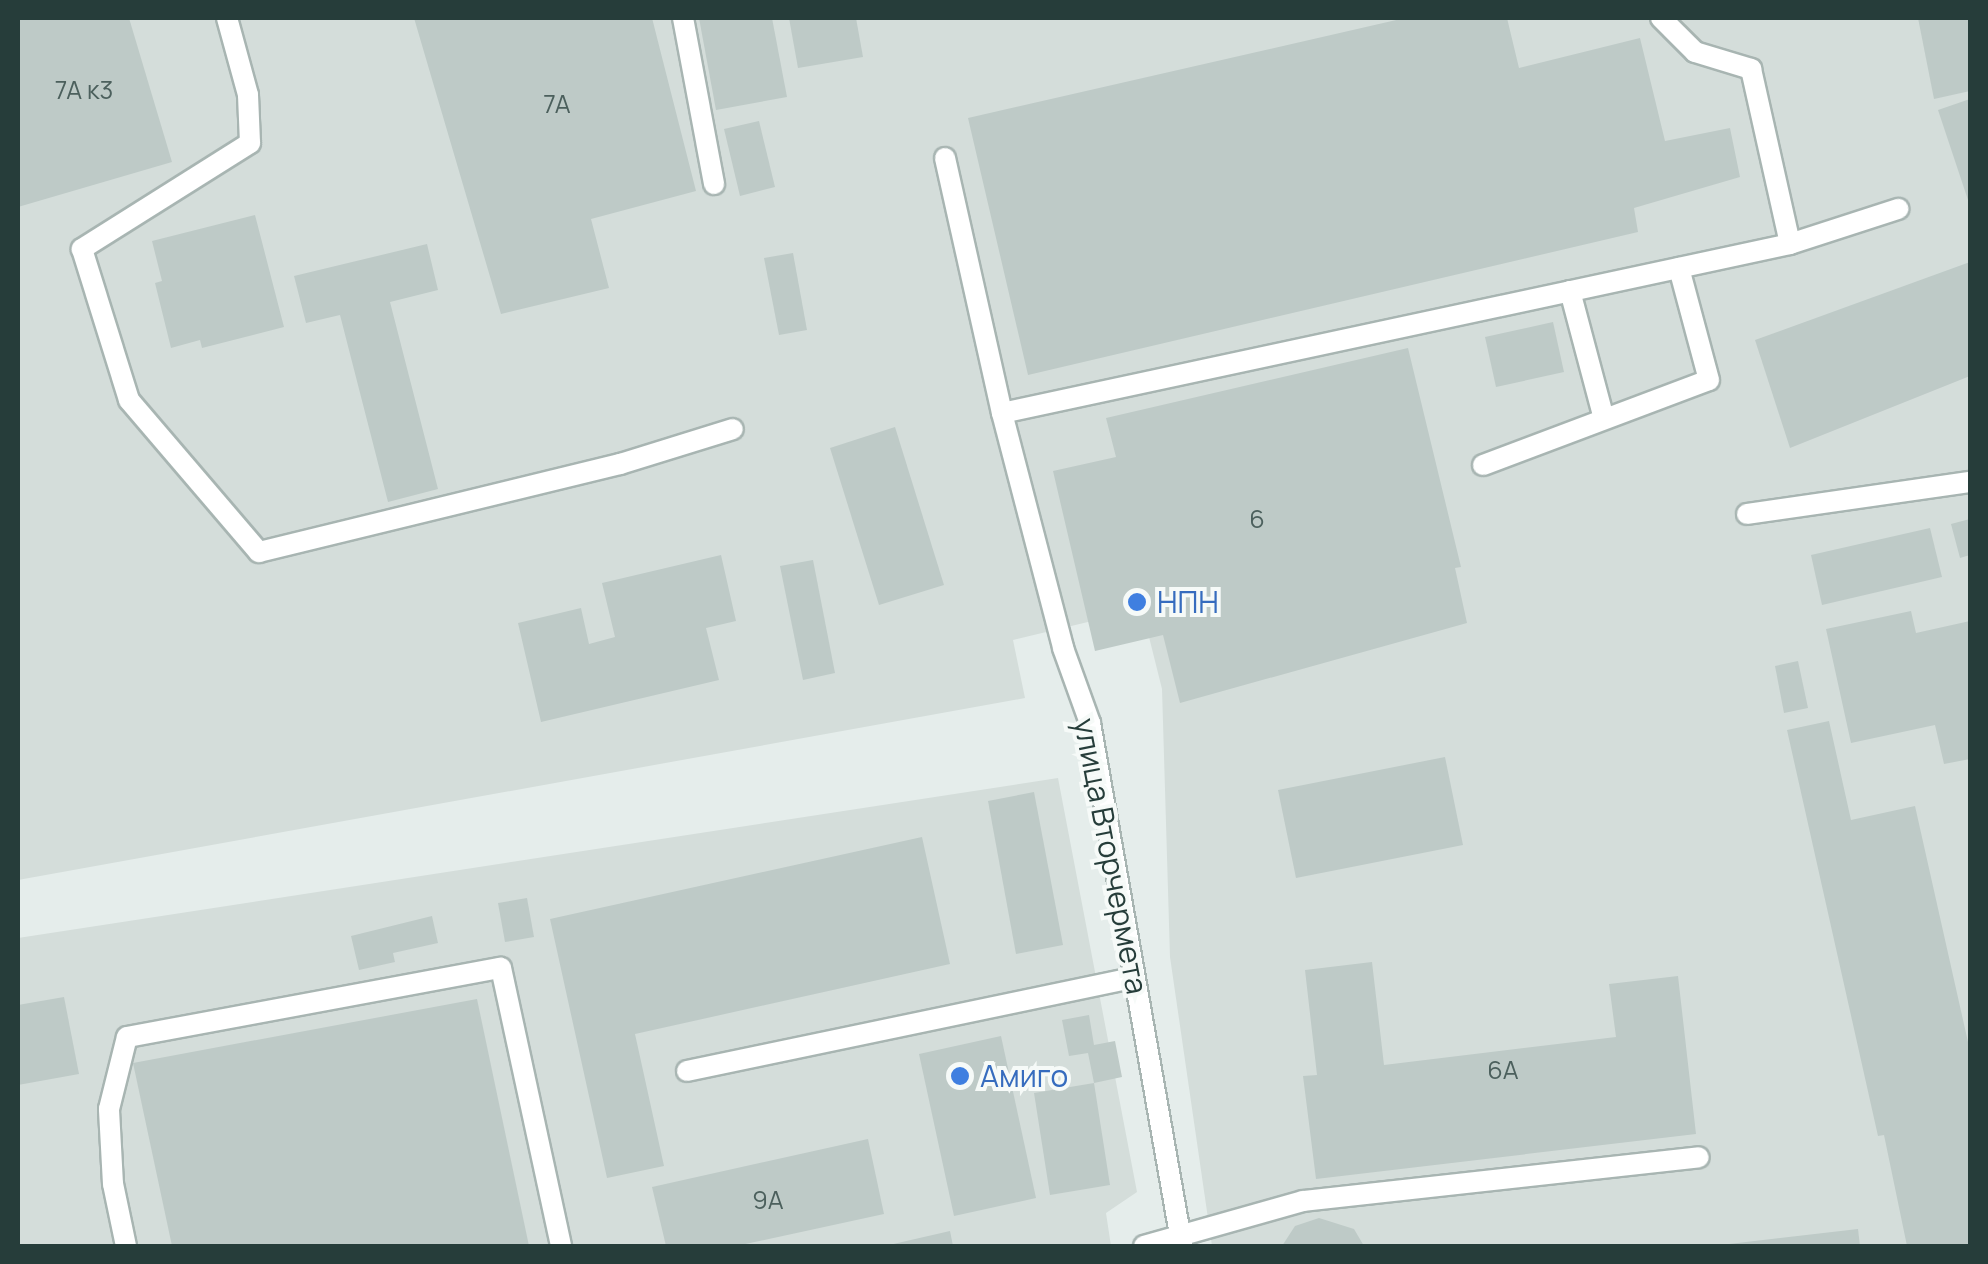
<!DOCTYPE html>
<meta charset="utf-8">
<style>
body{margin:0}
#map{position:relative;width:1988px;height:1264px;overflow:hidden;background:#e5edeb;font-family:Manrope,sans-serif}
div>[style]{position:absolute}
.built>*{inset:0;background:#d4ddda}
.building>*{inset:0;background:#becac7}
.roads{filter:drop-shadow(2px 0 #a8b5b2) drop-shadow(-2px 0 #a8b5b2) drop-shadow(0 2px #a8b5b2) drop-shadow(0 -2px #a8b5b2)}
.lane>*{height:20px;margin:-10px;padding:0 10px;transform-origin:10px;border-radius:10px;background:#fff}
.dots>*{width:28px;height:28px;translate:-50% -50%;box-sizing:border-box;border:5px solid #f6faf8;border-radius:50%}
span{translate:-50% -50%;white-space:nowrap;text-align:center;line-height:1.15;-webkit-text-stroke:8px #f6faf8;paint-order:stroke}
.number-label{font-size:25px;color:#4c605d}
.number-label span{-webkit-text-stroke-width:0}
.shop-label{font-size:30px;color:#366cbe}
.left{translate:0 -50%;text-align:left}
.street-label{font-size:30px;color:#263d3a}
.frame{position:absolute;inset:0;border:20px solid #263d3a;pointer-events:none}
</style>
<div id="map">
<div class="built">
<i style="clip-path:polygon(18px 18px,1970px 18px,1970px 1246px,1212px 1246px,1170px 957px,1162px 689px,1142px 609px,1013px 640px,1025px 698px,18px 880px)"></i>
<i style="clip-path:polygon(1058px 778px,1137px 1192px,1106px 1213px,1111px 1246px,18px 1246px,18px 938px)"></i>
</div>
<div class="building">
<i style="clip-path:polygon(18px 18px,129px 18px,172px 162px,18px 207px)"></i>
<i style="clip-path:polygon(414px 18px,652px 18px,696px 191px,591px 219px,609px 288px,501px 314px)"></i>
<i style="clip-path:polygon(699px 18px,772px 18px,787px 97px,716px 110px)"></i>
<i style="clip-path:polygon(789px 18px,856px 18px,863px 57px,798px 68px)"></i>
<i style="clip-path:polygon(1405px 18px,1507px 18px,1519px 68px,1640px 38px,1665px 141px,1730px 128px,1740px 177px,1634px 208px,1638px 232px,1028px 375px,968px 118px)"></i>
<i style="clip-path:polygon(1918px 18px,1970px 18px,1970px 91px,1934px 99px)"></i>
<i style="clip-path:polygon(1970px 99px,1970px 206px,1938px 110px)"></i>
<i style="clip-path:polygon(759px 121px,775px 187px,740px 196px,724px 129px)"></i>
<i style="clip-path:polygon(255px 215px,284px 327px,202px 348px,200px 340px,171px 348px,155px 283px,162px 281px,152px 241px)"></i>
<i style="clip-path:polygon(427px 244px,438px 290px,390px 302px,438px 489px,388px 502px,340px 315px,306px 323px,294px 276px)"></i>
<i style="clip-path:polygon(793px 253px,807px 330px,779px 335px,764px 258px)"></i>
<i style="clip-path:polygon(1970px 262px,1970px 376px,1790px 448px,1755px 340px)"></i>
<i style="clip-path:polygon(1553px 322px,1564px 372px,1496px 387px,1485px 337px)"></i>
<i style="clip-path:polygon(1408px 348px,1461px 567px,1455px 568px,1467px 623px,1180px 703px,1163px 635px,1095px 651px,1053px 471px,1116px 457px,1106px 418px)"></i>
<i style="clip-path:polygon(895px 427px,944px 585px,879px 605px,830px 448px)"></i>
<i style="clip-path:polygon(1970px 519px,1970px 555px,1960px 558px,1951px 524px)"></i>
<i style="clip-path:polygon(1930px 528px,1942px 577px,1822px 605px,1811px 555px)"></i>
<i style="clip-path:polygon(721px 555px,736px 621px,706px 628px,719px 680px,541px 722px,518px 623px,581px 608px,589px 644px,615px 637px,602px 583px)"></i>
<i style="clip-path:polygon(813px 560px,835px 673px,803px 680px,780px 566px)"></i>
<i style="clip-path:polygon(1911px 611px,1916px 633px,1970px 621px,1970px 759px,1944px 764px,1935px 725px,1851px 743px,1826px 629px)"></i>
<i style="clip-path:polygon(1798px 661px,1808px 708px,1784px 713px,1775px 666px)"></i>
<i style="clip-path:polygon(1829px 721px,1851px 820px,1915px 806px,1970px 1051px,1970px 1246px,1907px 1246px,1884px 1135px,1878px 1136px,1787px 730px)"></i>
<i style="clip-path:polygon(1445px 757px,1463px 845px,1296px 878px,1278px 790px)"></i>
<i style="clip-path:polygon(1034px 792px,1063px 945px,1016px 954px,988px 801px)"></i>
<i style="clip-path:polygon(922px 837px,950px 964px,635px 1034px,664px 1166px,607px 1178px,550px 919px)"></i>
<i style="clip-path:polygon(527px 898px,534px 937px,505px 942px,498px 903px)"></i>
<i style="clip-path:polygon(432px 916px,438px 943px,393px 953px,395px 962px,359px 970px,351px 936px)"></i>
<i style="clip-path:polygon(1372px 962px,1384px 1065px,1616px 1037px,1609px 984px,1678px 976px,1696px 1134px,1316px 1179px,1303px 1076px,1317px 1075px,1305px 970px)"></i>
<i style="clip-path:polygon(64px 997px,79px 1074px,18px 1085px,18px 1005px)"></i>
<i style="clip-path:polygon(477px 999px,529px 1246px,172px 1246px,133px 1063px)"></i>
<i style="clip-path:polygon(1089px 1015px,1094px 1045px,1115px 1041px,1122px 1077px,1094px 1083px,1088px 1053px,1069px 1056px,1062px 1020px)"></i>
<i style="clip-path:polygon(1001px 1036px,1036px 1198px,954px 1216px,919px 1054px)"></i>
<i style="clip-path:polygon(1094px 1083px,1110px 1185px,1050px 1195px,1034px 1093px)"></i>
<i style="clip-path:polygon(868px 1139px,884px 1214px,736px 1246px,666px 1246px,652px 1187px)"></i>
<i style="clip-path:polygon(1319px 1218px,1354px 1229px,1364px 1246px,1282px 1246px,1295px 1226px)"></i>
<i style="clip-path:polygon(1858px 1229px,1860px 1246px,1729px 1246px,1729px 1244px)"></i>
<i style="clip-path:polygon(950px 1231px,953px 1246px,889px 1246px,889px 1245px)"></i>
</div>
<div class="roads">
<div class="lane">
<i style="left:227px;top:18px;width:80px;rotate:74.7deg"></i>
<i style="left:248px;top:95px;width:48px;rotate:87.6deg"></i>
<i style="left:250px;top:143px;width:199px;rotate:147.8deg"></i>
<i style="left:82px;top:249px;width:158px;rotate:72.7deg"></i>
<i style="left:129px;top:400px;width:200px;rotate:49.5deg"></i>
<i style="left:259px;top:552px;width:372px;rotate:-13.7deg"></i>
<i style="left:620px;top:464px;width:118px;rotate:-17.2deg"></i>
<i style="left:683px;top:18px;width:169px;rotate:79.4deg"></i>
<i style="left:1661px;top:18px;width:48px;rotate:45deg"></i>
<i style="left:1695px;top:52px;width:59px;rotate:16.9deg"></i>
<i style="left:1751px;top:69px;width:179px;rotate:77.4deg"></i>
<i style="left:945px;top:158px;width:261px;rotate:77.4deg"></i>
<i style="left:1002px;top:413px;width:243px;rotate:75.4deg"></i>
<i style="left:1063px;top:648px;width:80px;rotate:70.2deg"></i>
<i style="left:1090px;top:723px;width:531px;rotate:80.02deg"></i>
<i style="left:1570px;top:291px;width:132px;rotate:75.1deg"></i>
<i style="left:1002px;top:413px;width:806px;rotate:-12.1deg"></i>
<i style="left:1790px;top:244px;width:114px;rotate:-18deg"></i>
<i style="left:1483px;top:465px;width:241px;rotate:-20.6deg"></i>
<i style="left:1709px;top:380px;width:116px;rotate:-105deg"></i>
<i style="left:1747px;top:514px;width:225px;rotate:-8.2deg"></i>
<i style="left:687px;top:1071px;width:457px;rotate:-11.8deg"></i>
<i style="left:126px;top:1246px;width:63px;rotate:-101.8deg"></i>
<i style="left:113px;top:1184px;width:75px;rotate:-93.1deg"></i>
<i style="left:109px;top:1109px;width:74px;rotate:-76deg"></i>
<i style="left:127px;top:1037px;width:380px;rotate:-10.5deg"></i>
<i style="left:501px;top:968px;width:284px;rotate:77.8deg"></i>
<i style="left:1144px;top:1246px;width:165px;rotate:-15.8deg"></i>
<i style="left:1303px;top:1201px;width:398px;rotate:-6.3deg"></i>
</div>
</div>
<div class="dots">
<i style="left:1137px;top:602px;background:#3f7fe0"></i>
<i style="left:960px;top:1076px;background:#3f7fe0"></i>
</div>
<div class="number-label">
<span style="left:84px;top:90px">7А к3</span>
<span style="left:557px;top:104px">7А</span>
<span style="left:1257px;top:519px">6</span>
<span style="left:1503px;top:1070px">6А</span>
<span style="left:768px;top:1200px">9А</span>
</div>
<div class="shop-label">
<span class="left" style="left:1157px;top:602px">НПН</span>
<span class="left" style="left:980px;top:1076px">Амиго</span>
</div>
<div class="street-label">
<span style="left:1111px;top:856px;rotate:79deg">улица Вторчермета</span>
</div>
<div class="frame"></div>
</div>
